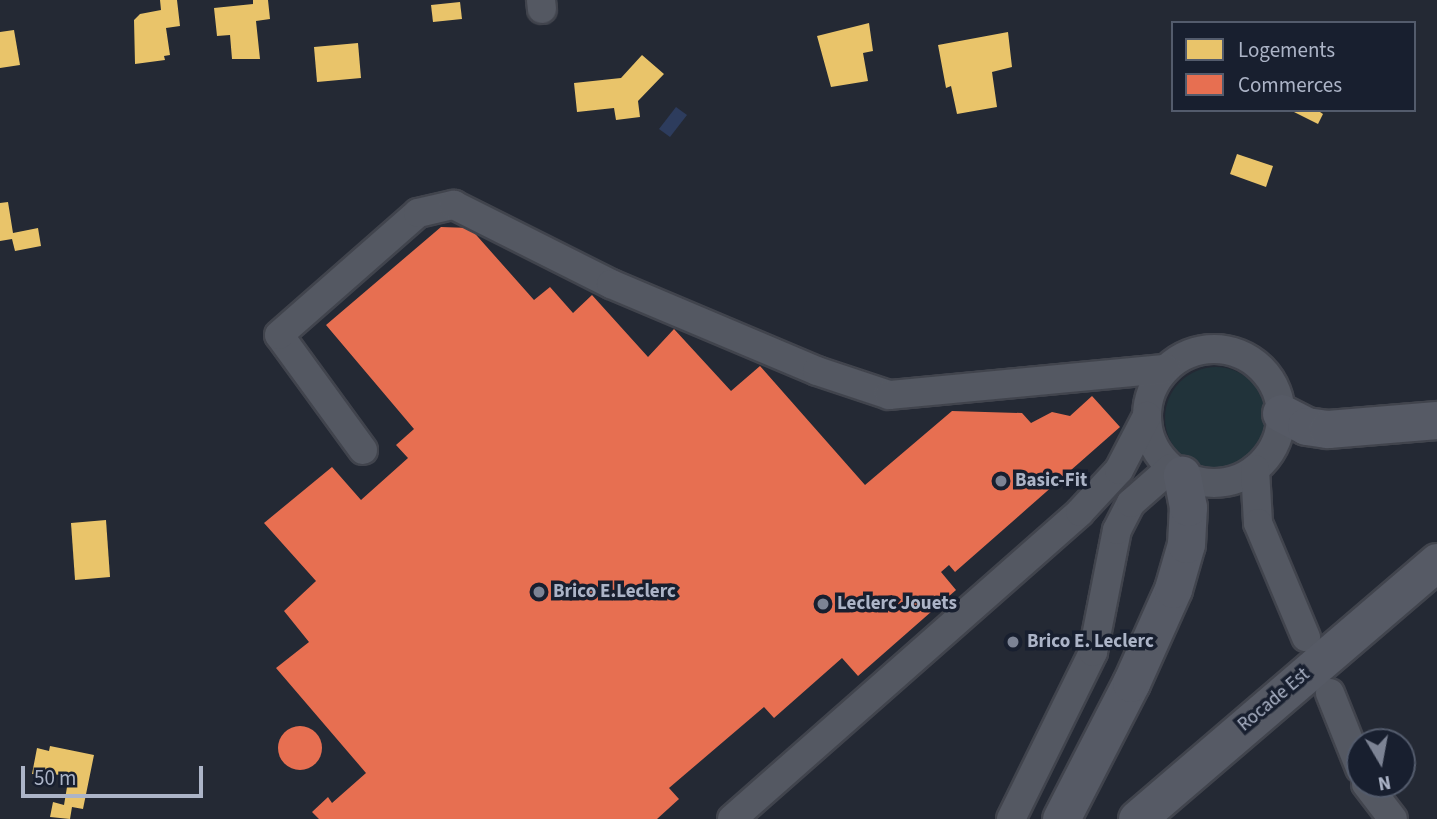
<!DOCTYPE html>
<style>
body{margin:0}
#map{position:relative;width:1437px;height:819px;overflow:hidden;background:#242934;font-family:"Source Sans 3",sans-serif}
div>[style]{position:absolute}
.green>*{inset:0;background:#21333a}
.round{border-radius:50%}
.water>*{inset:0;background:#2d3c5d}
.homes>*{inset:0;background:#e9c46a}
.shops>*{inset:0;background:#e76f51}
.roads{filter:drop-shadow(2px 0 #41444d) drop-shadow(-2px 0 #41444d) drop-shadow(0 2px #41444d) drop-shadow(0 -2px #41444d)}
.minor>*{height:28px;margin:-14px;padding:0 14px;transform-origin:14px;border-radius:14px;background:#545862}
.minor>.ring{margin:-14px;padding:0;box-sizing:content-box;background:none;border:28px solid #545862;border-radius:50%}
.major>*{height:37px;margin:-18.5px;padding:0 18.5px;transform-origin:18.5px;border-radius:18.5px;background:#565a65}
.dots>*{width:19px;height:19px;translate:-50% -50%;box-sizing:border-box;border:4px solid #181f2f;border-radius:50%}
span{translate:-50% -50%;white-space:nowrap;text-align:center;line-height:1.15;-webkit-text-stroke:7px #181f2f;paint-order:stroke}
.poi-label{font-size:19px;color:#acb4c7;font-weight:700}
.left{translate:0 -50%;text-align:left}
.street-label{font-size:19px;color:#acb4c7}
.legend{position:absolute;left:1171px;top:21px;width:245px;height:91px;box-sizing:border-box;background:#181f2f;border:2px solid #535b6c;margin:0;padding:9px 12px;list-style:none;font-size:21px;color:#acb4c7}
.legend li{display:flex;align-items:center;gap:14px;height:35px}
.legend b{width:35px;border:2px solid #535b6c}
.north{position:absolute;left:1346px;top:728px;width:70px;height:70px;box-sizing:border-box;background:#181f2f;border:2px solid #535b6c;border-radius:50%;rotate:170deg;font-size:19px;font-weight:700;line-height:28px;text-align:center;color:#acb4c7}
.north::after{content:'';display:block;margin:auto;width:24px;height:32px;background:#7c8394;clip-path:polygon(50% 0,100% 100%,50% 72%,0 100%)}
.scale{position:absolute;left:21px;top:766px;width:182px;height:32px;box-sizing:border-box;border:4px solid #acb4c7;border-top:0;padding-left:9px;font-size:21px;line-height:24px;white-space:nowrap;color:#acb4c7;-webkit-text-stroke:5px #181f2f;paint-order:stroke}
</style>
<div id="map">
<div class="green">
<i class="round" style="left:1165px;top:367px;width:102px;height:102px"></i>
</div>
<div class="water">
<i style="clip-path:polygon(676px 107px,687px 115px,670px 137px,659px 129px)"></i>
</div>
<div class="homes">
<i style="clip-path:polygon(160px 0,177px 0,180px 26px,166px 28px,170px 55px,164px 56px,165px 60px,135px 64px,134px 20px,140px 14px,161px 10px)"></i>
<i style="clip-path:polygon(253px 0,268px 0,270px 19px,256px 21px,260px 59px,232px 59px,230px 35px,217px 36px,214px 8px,253px 4px)"></i>
<i style="clip-path:polygon(460px 2px,462px 19px,433px 22px,431px 5px)"></i>
<i style="clip-path:polygon(869px 23px,873px 51px,863px 53px,868px 81px,831px 87px,817px 36px)"></i>
<i style="clip-path:polygon(14px 30px,20px 65px,0 68px,0 32px)"></i>
<i style="clip-path:polygon(1008px 32px,1012px 67px,992px 72px,997px 107px,957px 114px,951px 86px,946px 88px,938px 45px)"></i>
<i style="clip-path:polygon(358px 43px,361px 78px,317px 82px,314px 47px)"></i>
<i style="clip-path:polygon(642px 55px,664px 74px,638px 101px,640px 117px,616px 120px,614px 108px,577px 112px,574px 83px,621px 78px)"></i>
<i style="clip-path:polygon(1290px 110px,1317px 110px,1323px 114px,1318px 124px)"></i>
<i style="clip-path:polygon(1237px 154px,1273px 166px,1266px 187px,1230px 174px)"></i>
<i style="clip-path:polygon(8px 202px,13px 233px,38px 228px,41px 246px,15px 251px,12px 239px,0 241px,0 203px)"></i>
<i style="clip-path:polygon(106px 520px,110px 577px,75px 580px,71px 523px)"></i>
<i style="clip-path:polygon(50px 746px,94px 755px,83px 809px,72px 807px,70px 819px,50px 817px,53px 802px,64px 805px,69px 775px,32px 774px,37px 748px,49px 751px)"></i>
</div>
<div class="shops">
<i style="clip-path:polygon(441px 227px,470px 228px,534px 300px,550px 287px,573px 313px,592px 295px,648px 357px,674px 329px,731px 391px,760px 366px,865px 485px,952px 411px,1022px 413px,1031px 423px,1052px 412px,1070px 416px,1092px 396px,1120px 427px,955px 572px,949px 565px,941px 572px,956px 590px,858px 676px,842px 658px,774px 718px,764px 707px,669px 788px,679px 799px,657px 819px,319px 819px,312px 812px,328px 797px,332px 803px,366px 773px,276px 668px,309px 642px,284px 611px,316px 581px,264px 523px,332px 467px,361px 500px,408px 458px,396px 445px,414px 429px,326px 325px)"></i>
<i class="round" style="left:278px;top:726px;width:44px;height:44px"></i>
</div>
<div class="roads">
<div class="minor">
<i style="left:541px;top:0;width:9px;rotate:84deg"></i>
<i class="ring" style="left:1147px;top:349px;width:106px;height:106px"></i>
<i style="left:363px;top:450px;width:142px;rotate:-126.1deg"></i>
<i style="left:279px;top:335px;width:185px;rotate:-41.3deg"></i>
<i style="left:418px;top:213px;width:37px;rotate:-13deg"></i>
<i style="left:454px;top:205px;width:176px;rotate:26.7deg"></i>
<i style="left:611px;top:284px;width:224px;rotate:22.9deg"></i>
<i style="left:817px;top:371px;width:76px;rotate:18.4deg"></i>
<i style="left:889px;top:395px;width:278px;rotate:-5.4deg"></i>
<i style="left:1255px;top:469px;width:54px;rotate:86.8deg"></i>
<i style="left:1258px;top:523px;width:124px;rotate:67.2deg"></i>
<i style="left:1330px;top:693px;width:81px;rotate:68.2deg"></i>
<i style="left:1366px;top:784px;width:44px;rotate:52.4deg"></i>
<i style="left:732px;top:819px;width:464px;rotate:-41.4deg"></i>
<i style="left:1080px;top:512px;width:57px;rotate:-47.1deg"></i>
<i style="left:1119px;top:470px;width:61px;rotate:-62.6deg"></i>
<i style="left:1011px;top:819px;width:186px;rotate:-63.8deg"></i>
<i style="left:1093px;top:652px;width:124px;rotate:-78.9deg"></i>
<i style="left:1117px;top:530px;width:30px;rotate:-63deg"></i>
<i style="left:1131px;top:503px;width:53px;rotate:-41.2deg"></i>
</div>
<div class="major">
<i style="left:1281px;top:413px;width:28px;rotate:27deg"></i>
<i style="left:1306px;top:426px;width:22px;rotate:8deg"></i>
<i style="left:1328px;top:429px;width:109px;rotate:-4.7deg"></i>
<i style="left:1061px;top:819px;width:153px;rotate:-62.8deg"></i>
<i style="left:1131px;top:683px;width:103px;rotate:-65.9deg"></i>
<i style="left:1173px;top:589px;width:47px;rotate:-73.9deg"></i>
<i style="left:1186px;top:544px;width:37px;rotate:-87deg"></i>
<i style="left:1188px;top:507px;width:33px;rotate:-101deg"></i>
<i style="left:1137px;top:819px;width:395px;rotate:-40.6deg"></i>
</div>
</div>
<div class="dots">
<i style="left:1001px;top:481px;background:#7c8394"></i>
<i style="left:539px;top:592px;background:#7c8394"></i>
<i style="left:823px;top:604px;background:#7c8394"></i>
<i style="left:1013px;top:642px;background:#7c8394"></i>
</div>
<div class="poi-label">
<span class="left" style="left:1015px;top:481px">Basic-Fit</span>
<span class="left" style="left:553px;top:592px">Brico E.Leclerc</span>
<span class="left" style="left:837px;top:604px">Leclerc Jouets</span>
<span class="left" style="left:1027px;top:642px">Brico E. Leclerc</span>
</div>
<div class="street-label">
<span style="left:1274px;top:700px;rotate:-40deg">Rocade Est</span>
</div>
<ul class="legend">
<li><b style="height:19px;background:#e9c46a"></b>Logements</li>
<li><b style="height:19px;background:#e76f51"></b>Commerces</li>
</ul>
<div class="north">N</div>
<div class="scale">50 m</div>
</div>
